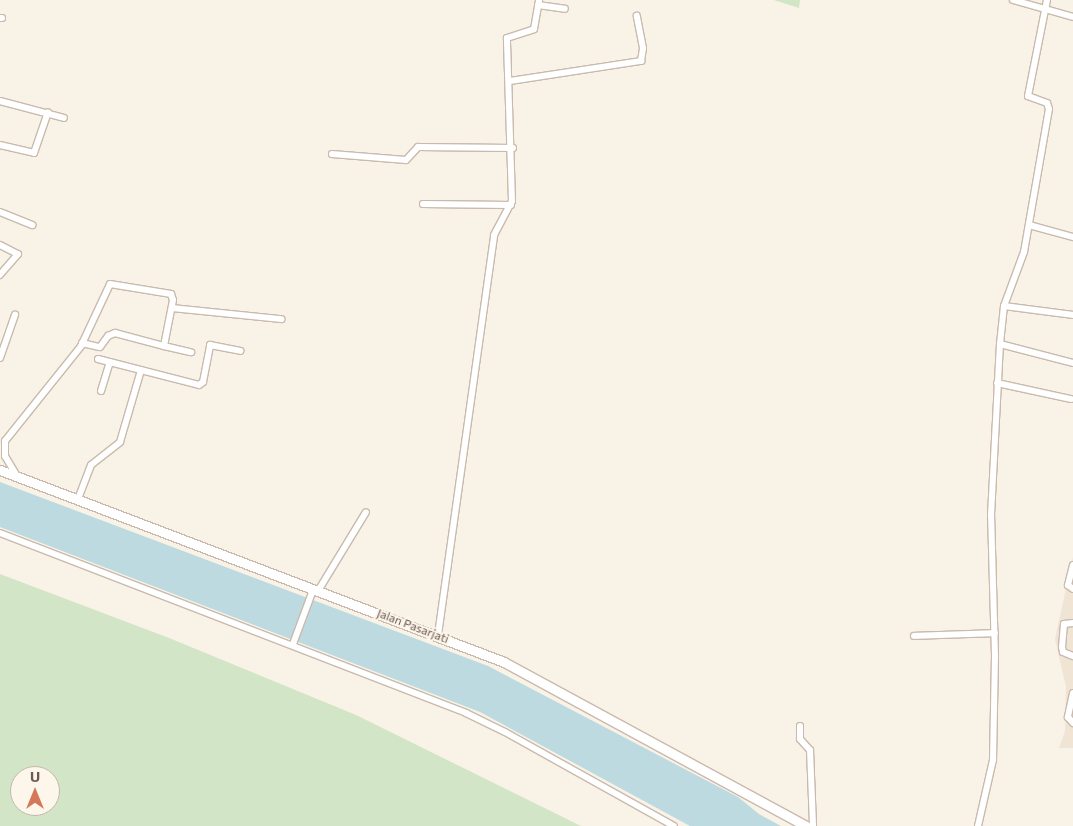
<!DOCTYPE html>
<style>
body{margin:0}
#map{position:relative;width:1073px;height:826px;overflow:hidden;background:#f9f2e6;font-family:Commissioner,sans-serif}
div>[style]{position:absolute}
.residential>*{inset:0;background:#f0e4d5}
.green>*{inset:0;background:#d2e5c6}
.water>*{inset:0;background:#bddae0}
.roads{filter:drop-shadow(1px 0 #c9baad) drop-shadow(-1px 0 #c9baad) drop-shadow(0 1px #c9baad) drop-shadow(0 -1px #c9baad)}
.street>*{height:6px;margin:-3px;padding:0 3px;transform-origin:3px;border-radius:3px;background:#fff}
.secondary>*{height:9px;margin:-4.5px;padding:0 4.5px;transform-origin:4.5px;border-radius:4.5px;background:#fff}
span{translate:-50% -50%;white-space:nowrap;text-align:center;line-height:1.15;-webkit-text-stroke:4px #fcf6eb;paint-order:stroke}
.street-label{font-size:12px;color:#6f5a4e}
.north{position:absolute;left:10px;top:766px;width:50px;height:50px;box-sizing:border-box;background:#fcf6eb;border:1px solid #c4b8ac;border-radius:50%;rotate:0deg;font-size:14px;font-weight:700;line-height:20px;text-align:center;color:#6f5a4e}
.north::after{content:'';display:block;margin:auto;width:18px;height:22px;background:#d4785a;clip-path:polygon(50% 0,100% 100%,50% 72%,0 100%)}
</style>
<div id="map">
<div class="residential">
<i style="clip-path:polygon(1073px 557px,1073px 748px,1059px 748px,1065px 731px,1066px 687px,1055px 639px)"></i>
</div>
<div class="green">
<i style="clip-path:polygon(774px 0,800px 0,799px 8px)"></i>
<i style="clip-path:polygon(evenodd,0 574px,169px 638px,356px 715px,581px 826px,0 826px,0 574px,20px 776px,50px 776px,50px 806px,20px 806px,20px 776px)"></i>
</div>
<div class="water">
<i style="clip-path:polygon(0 482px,488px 666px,738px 797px,759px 814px,781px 826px,690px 826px,480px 712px,0 527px)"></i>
</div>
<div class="roads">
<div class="street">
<i style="left:1013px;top:0;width:62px;rotate:15.8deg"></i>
<i style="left:538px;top:5px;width:27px;rotate:8deg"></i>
<i style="left:0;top:18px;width:2px"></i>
<i style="left:510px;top:81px;width:133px;rotate:-8.7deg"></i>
<i style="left:641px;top:61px;width:13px;rotate:-81deg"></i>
<i style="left:643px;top:48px;width:33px;rotate:-101deg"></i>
<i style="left:0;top:101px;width:66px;rotate:14.9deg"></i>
<i style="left:0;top:145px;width:35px;rotate:13deg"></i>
<i style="left:34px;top:153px;width:43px;rotate:-71.1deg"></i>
<i style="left:332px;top:154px;width:74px;rotate:4.6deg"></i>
<i style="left:406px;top:160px;width:18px;rotate:-47deg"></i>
<i style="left:418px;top:147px;width:95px;rotate:0.6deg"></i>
<i style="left:423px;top:204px;width:88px;rotate:0.7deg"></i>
<i style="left:0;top:212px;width:35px;rotate:22deg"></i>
<i style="left:1029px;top:225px;width:46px;rotate:15.3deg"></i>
<i style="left:0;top:245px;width:20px;rotate:27deg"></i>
<i style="left:18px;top:254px;width:28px;rotate:131deg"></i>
<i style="left:1004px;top:306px;width:70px;rotate:7.4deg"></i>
<i style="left:172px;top:308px;width:110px;rotate:5.8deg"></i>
<i style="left:82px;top:343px;width:18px;rotate:13deg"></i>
<i style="left:100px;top:347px;width:14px;rotate:-54deg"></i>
<i style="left:108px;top:336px;width:8px;rotate:-23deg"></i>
<i style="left:115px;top:333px;width:51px;rotate:14.9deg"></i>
<i style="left:1000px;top:344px;width:75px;rotate:14.6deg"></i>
<i style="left:0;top:358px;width:46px;rotate:-70.8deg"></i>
<i style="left:98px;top:359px;width:104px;rotate:14.4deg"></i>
<i style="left:199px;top:385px;width:5px;rotate:-37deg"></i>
<i style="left:203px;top:382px;width:38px;rotate:-79deg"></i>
<i style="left:210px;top:345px;width:31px;rotate:11deg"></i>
<i style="left:997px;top:383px;width:76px;rotate:12.2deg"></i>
<i style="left:101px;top:391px;width:30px;rotate:-73deg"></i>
<i style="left:17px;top:476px;width:23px;rotate:-121deg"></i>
<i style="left:5px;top:456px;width:15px;rotate:-90deg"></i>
<i style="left:5px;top:441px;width:122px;rotate:-51.3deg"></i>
<i style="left:81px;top:346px;width:68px;rotate:-64.9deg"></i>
<i style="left:110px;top:284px;width:62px;rotate:9.3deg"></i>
<i style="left:171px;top:294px;width:6px;rotate:72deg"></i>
<i style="left:173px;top:300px;width:47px;rotate:101.1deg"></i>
<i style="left:164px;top:346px;width:28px;rotate:13deg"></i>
<i style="left:78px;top:499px;width:36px;rotate:-69deg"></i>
<i style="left:91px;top:465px;width:37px;rotate:-38deg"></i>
<i style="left:120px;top:442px;width:75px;rotate:-73.7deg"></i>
<i style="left:0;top:533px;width:500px;rotate:21.1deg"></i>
<i style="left:466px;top:713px;width:43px;rotate:26deg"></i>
<i style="left:505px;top:732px;width:193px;rotate:29.1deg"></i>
<i style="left:1073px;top:565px;width:21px;rotate:104deg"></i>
<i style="left:1068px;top:585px;width:6px;rotate:39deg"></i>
<i style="left:318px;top:591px;width:92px;rotate:-58.7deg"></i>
<i style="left:1073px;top:623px;width:9px;rotate:174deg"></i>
<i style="left:1064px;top:624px;width:23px;rotate:95deg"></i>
<i style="left:1062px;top:647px;width:5px;rotate:79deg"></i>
<i style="left:1063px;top:652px;width:11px;rotate:22deg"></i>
<i style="left:438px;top:635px;width:404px;rotate:-82deg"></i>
<i style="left:494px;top:235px;width:38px;rotate:-62deg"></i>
<i style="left:512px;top:201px;width:163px;rotate:-91.8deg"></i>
<i style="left:507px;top:38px;width:28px;rotate:-18deg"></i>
<i style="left:534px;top:29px;width:29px;rotate:-80deg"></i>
<i style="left:914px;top:636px;width:81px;rotate:-2.1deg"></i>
<i style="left:293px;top:644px;width:58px;rotate:-69.7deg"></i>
<i style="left:1073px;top:693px;width:25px;rotate:102deg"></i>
<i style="left:1068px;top:717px;width:8px;rotate:50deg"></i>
<i style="left:800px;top:726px;width:13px;rotate:90deg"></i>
<i style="left:800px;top:739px;width:15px;rotate:48deg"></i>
<i style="left:810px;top:750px;width:76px;rotate:87.7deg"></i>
<i style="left:978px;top:826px;width:68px;rotate:-77.2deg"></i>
<i style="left:993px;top:760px;width:104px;rotate:-88.9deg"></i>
<i style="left:995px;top:656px;width:141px;rotate:-91.6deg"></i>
<i style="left:991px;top:515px;width:171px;rotate:-87deg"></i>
<i style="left:1000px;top:344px;width:38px;rotate:-84deg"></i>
<i style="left:1004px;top:306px;width:58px;rotate:-69.7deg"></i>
<i style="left:1024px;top:252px;width:145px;rotate:-80.1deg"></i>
<i style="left:1049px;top:109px;width:6px;rotate:-108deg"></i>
<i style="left:1047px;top:103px;width:20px;rotate:-160deg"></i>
<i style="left:1028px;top:96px;width:98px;rotate:-78.8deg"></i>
</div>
<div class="secondary">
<i style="left:0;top:470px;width:539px;rotate:20.85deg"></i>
<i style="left:504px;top:662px;width:344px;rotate:28.5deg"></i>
</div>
</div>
<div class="street-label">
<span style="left:413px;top:626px;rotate:21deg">Jalan Pasarjati</span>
</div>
<div class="north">U</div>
</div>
